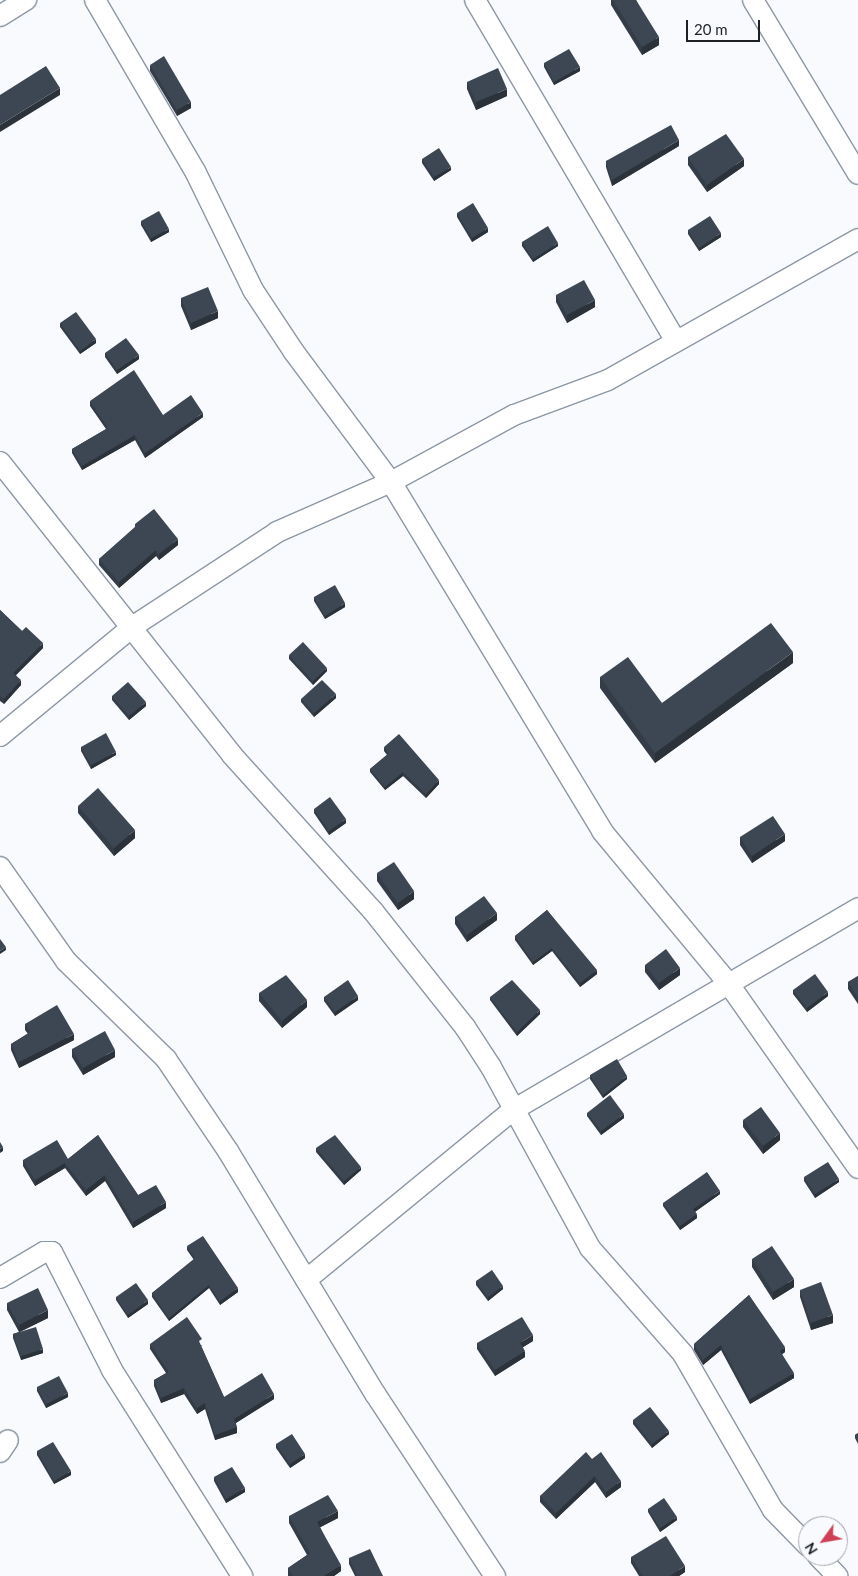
<!DOCTYPE html>
<style>
body{margin:0}
#map{position:relative;width:858px;height:1576px;overflow:hidden;background:#f8fafd;font-family:Lato,sans-serif}
div>[style]{position:absolute}
.roads{filter:drop-shadow(1px 0 #8d98a6) drop-shadow(-1px 0 #8d98a6) drop-shadow(0 1px #8d98a6) drop-shadow(0 -1px #8d98a6)}
.street>*{height:20px;margin:-10px;padding:0 10px;transform-origin:10px;border-radius:10px;background:#fff}
.wall>*{inset:0;background:#343d47}
.shaded-wall>*{inset:0;background:#2b323a}
.building>*{inset:0;background:#3d4753}
span{translate:-50% -50%;white-space:nowrap;text-align:center;line-height:1.15;-webkit-text-stroke:5px #f8fafd;paint-order:stroke}
.north{position:absolute;left:798px;top:1516px;width:50px;height:50px;box-sizing:border-box;background:#f8fafd;border:1px solid #a0a3a7;border-radius:50%;rotate:238deg;font-size:14px;font-weight:700;line-height:20px;text-align:center;color:#1d2126}
.north::after{content:'';display:block;margin:auto;width:18px;height:22px;background:#cf3f55;clip-path:polygon(50% 0,100% 100%,50% 72%,0 100%)}
.scale{position:absolute;left:686px;top:20px;width:74px;height:22px;box-sizing:border-box;border:2px solid #1d2126;border-top:0;padding-left:6px;font-size:15px;line-height:18px;white-space:nowrap;color:#1d2126;-webkit-text-stroke:4px #f8fafd;paint-order:stroke}
</style>
<div id="map">
<div class="roads">
<div class="street">
<i style="left:95px;top:0;width:198px;rotate:59.7deg"></i>
<i style="left:195px;top:171px;width:132px;rotate:64deg"></i>
<i style="left:253px;top:290px;width:74px;rotate:56.5deg"></i>
<i style="left:294px;top:352px;width:162px;rotate:53.3deg"></i>
<i style="left:391px;top:482px;width:408px;rotate:58.8deg"></i>
<i style="left:602px;top:831px;width:197px;rotate:50.3deg"></i>
<i style="left:728px;top:983px;width:226px;rotate:54.9deg"></i>
<i style="left:475px;top:0;width:396px;rotate:59.5deg"></i>
<i style="left:753px;top:0;width:203px;rotate:58.9deg"></i>
<i style="left:0;top:16px;width:31px;rotate:-32deg"></i>
<i style="left:0;top:462px;width:374px;rotate:51.6deg"></i>
<i style="left:232px;top:755px;width:210px;rotate:47.9deg"></i>
<i style="left:373px;top:911px;width:148px;rotate:51.6deg"></i>
<i style="left:465px;top:1027px;width:48px;rotate:57deg"></i>
<i style="left:491px;top:1067px;width:206px;rotate:61.3deg"></i>
<i style="left:590px;top:1248px;width:141px;rotate:48.7deg"></i>
<i style="left:683px;top:1354px;width:180px;rotate:60deg"></i>
<i style="left:773px;top:1510px;width:50px;rotate:45.8deg"></i>
<i style="left:0;top:736px;width:171px;rotate:-39.5deg"></i>
<i style="left:132px;top:627px;width:173px;rotate:-33.2deg"></i>
<i style="left:277px;top:532px;width:124px;rotate:-23.7deg"></i>
<i style="left:391px;top:482px;width:140px;rotate:-28.6deg"></i>
<i style="left:514px;top:415px;width:100px;rotate:-20.4deg"></i>
<i style="left:608px;top:380px;width:287px;rotate:-29.4deg"></i>
<i style="left:0;top:867px;width:115px;rotate:54.9deg"></i>
<i style="left:66px;top:961px;width:140px;rotate:44.4deg"></i>
<i style="left:166px;top:1059px;width:111px;rotate:56deg"></i>
<i style="left:228px;top:1151px;width:285px;rotate:58.8deg"></i>
<i style="left:376px;top:1395px;width:217px;rotate:56.7deg"></i>
<i style="left:0;top:1278px;width:51px;rotate:-30.6deg"></i>
<i style="left:44px;top:1252px;width:8px"></i>
<i style="left:52px;top:1252px;width:132px;rotate:63deg"></i>
<i style="left:112px;top:1370px;width:244px;rotate:57.7deg"></i>
<i style="left:306px;top:1280px;width:268px;rotate:-39.4deg"></i>
<i style="left:513px;top:1110px;width:400px;rotate:-30.3deg"></i>
<i style="left:0;top:1452px;width:14px;rotate:-56deg"></i>
<i style="left:818px;top:1556px;width:28px;rotate:46deg"></i>
</div>
</div>
<div class="wall">
<i style="clip-path:polygon(611px 0,636px 0,659px 45px,642px 55px,611px 5px)"></i>
<i style="clip-path:polygon(544px 63px,580px 71px,554px 85px,544px 67px)"></i>
<i style="clip-path:polygon(150px 65px,191px 108px,177px 116px,150px 71px)"></i>
<i style="clip-path:polygon(467px 82px,507px 96px,476px 110px,467px 89px)"></i>
<i style="clip-path:polygon(679px 146px,612px 186px,606px 167px,606px 161px)"></i>
<i style="clip-path:polygon(688px 157px,744px 166px,707px 192px,688px 165px)"></i>
<i style="clip-path:polygon(422px 159px,451px 170px,434px 181px,422px 163px)"></i>
<i style="clip-path:polygon(457px 213px,488px 232px,472px 242px,457px 217px)"></i>
<i style="clip-path:polygon(141px 221px,169px 232px,151px 242px,141px 225px)"></i>
<i style="clip-path:polygon(688px 230px,721px 237px,699px 251px,688px 234px)"></i>
<i style="clip-path:polygon(522px 242px,558px 246px,533px 262px,522px 246px)"></i>
<i style="clip-path:polygon(556px 295px,595px 307px,567px 323px,556px 302px)"></i>
<i style="clip-path:polygon(181px 298px,218px 318px,191px 330px,181px 306px)"></i>
<i style="clip-path:polygon(60px 323px,96px 343px,80px 354px,60px 327px)"></i>
<i style="clip-path:polygon(105px 353px,139px 359px,117px 374px,105px 357px)"></i>
<i style="clip-path:polygon(90px 401px,163px 415px,203px 417px,145px 458px,135px 440px,82px 470px,72px 453px,72px 449px,106px 429px,90px 406px)"></i>
<i style="clip-path:polygon(135px 524px,178px 545px,159px 560px,156px 556px,119px 588px,99px 565px,99px 559px,135px 528px)"></i>
<i style="clip-path:polygon(314px 597px,345px 607px,325px 619px,314px 601px)"></i>
<i style="clip-path:polygon(0 610px,22px 631px,43px 648px,16px 675px,21px 685px,4px 704px,0 701px)"></i>
<i style="clip-path:polygon(289px 655px,327px 671px,313px 685px,289px 659px)"></i>
<i style="clip-path:polygon(793px 663px,655px 763px,600px 688px,600px 677px,662px 703px)"></i>
<i style="clip-path:polygon(112px 696px,146px 706px,129px 720px,112px 700px)"></i>
<i style="clip-path:polygon(336px 698px,314px 717px,301px 702px,301px 699px)"></i>
<i style="clip-path:polygon(81px 747px,116px 755px,91px 769px,81px 751px)"></i>
<i style="clip-path:polygon(384px 747px,439px 784px,426px 798px,403px 776px,385px 790px,370px 772px,370px 769px,387px 755px,384px 751px)"></i>
<i style="clip-path:polygon(78px 806px,135px 838px,114px 856px,78px 813px)"></i>
<i style="clip-path:polygon(314px 809px,346px 823px,329px 835px,314px 813px)"></i>
<i style="clip-path:polygon(740px 837px,785px 841px,752px 863px,740px 845px)"></i>
<i style="clip-path:polygon(377px 873px,414px 899px,398px 910px,377px 881px)"></i>
<i style="clip-path:polygon(547px 910px,597px 974px,580px 987px,552px 951px,533px 965px,515px 940px,515px 936px)"></i>
<i style="clip-path:polygon(455px 917px,497px 920px,467px 942px,455px 924px)"></i>
<i style="clip-path:polygon(645px 965px,680px 975px,659px 990px,645px 972px)"></i>
<i style="clip-path:polygon(858px 976px,858px 1004px,848px 989px,848px 982px)"></i>
<i style="clip-path:polygon(793px 990px,828px 996px,807px 1012px,793px 994px)"></i>
<i style="clip-path:polygon(259px 993px,307px 1007px,282px 1028px,259px 1001px)"></i>
<i style="clip-path:polygon(324px 997px,358px 1000px,335px 1016px,324px 1001px)"></i>
<i style="clip-path:polygon(490px 997px,540px 1014px,517px 1036px,490px 1000px)"></i>
<i style="clip-path:polygon(25px 1024px,74px 1040px,19px 1068px,11px 1050px,11px 1044px,28px 1034px,25px 1030px)"></i>
<i style="clip-path:polygon(72px 1049px,115px 1057px,83px 1075px,72px 1057px)"></i>
<i style="clip-path:polygon(590px 1075px,627px 1079px,603px 1098px,590px 1079px)"></i>
<i style="clip-path:polygon(587px 1113px,624px 1118px,601px 1135px,587px 1116px)"></i>
<i style="clip-path:polygon(743px 1120px,780px 1140px,763px 1154px,743px 1127px)"></i>
<i style="clip-path:polygon(98px 1135px,138px 1195px,166px 1208px,133px 1228px,105px 1181px,86px 1196px,65px 1168px,35px 1186px,23px 1166px,23px 1160px,68px 1159px)"></i>
<i style="clip-path:polygon(316px 1148px,361px 1170px,344px 1185px,316px 1152px)"></i>
<i style="clip-path:polygon(804px 1177px,839px 1182px,815px 1198px,804px 1181px)"></i>
<i style="clip-path:polygon(720px 1194px,695px 1212px,697px 1218px,680px 1230px,663px 1206px,663px 1203px)"></i>
<i style="clip-path:polygon(187px 1246px,238px 1292px,220px 1305px,209px 1288px,169px 1321px,152px 1297px,152px 1293px,194px 1260px,187px 1250px)"></i>
<i style="clip-path:polygon(752px 1259px,794px 1287px,773px 1300px,752px 1267px)"></i>
<i style="clip-path:polygon(476px 1281px,503px 1289px,488px 1301px,476px 1285px)"></i>
<i style="clip-path:polygon(800px 1290px,833px 1323px,811px 1330px,800px 1297px)"></i>
<i style="clip-path:polygon(749px 1295px,785px 1352px,782px 1354px,794px 1378px,750px 1404px,721px 1350px,703px 1365px,694px 1350px,694px 1344px)"></i>
<i style="clip-path:polygon(116px 1297px,148px 1304px,128px 1318px,116px 1300px)"></i>
<i style="clip-path:polygon(7px 1303px,48px 1318px,20px 1332px,43px 1353px,21px 1360px,13px 1338px,13px 1334px,19px 1332px,7px 1310px)"></i>
<i style="clip-path:polygon(533px 1341px,523px 1347px,525px 1357px,495px 1376px,477px 1349px,477px 1343px)"></i>
<i style="clip-path:polygon(150px 1344px,202px 1345px,201px 1346px,224px 1397px,274px 1399px,236px 1423px,237px 1433px,215px 1440px,205px 1409px,197px 1414px,184px 1394px,161px 1403px,154px 1386px,154px 1380px,166px 1373px,150px 1349px)"></i>
<i style="clip-path:polygon(37px 1387px,68px 1397px,46px 1408px,37px 1391px)"></i>
<i style="clip-path:polygon(633px 1420px,669px 1434px,652px 1448px,633px 1424px)"></i>
<i style="clip-path:polygon(858px 1433px,858px 1444px,855px 1438px,855px 1435px)"></i>
<i style="clip-path:polygon(276px 1444px,305px 1458px,290px 1468px,276px 1448px)"></i>
<i style="clip-path:polygon(37px 1451px,71px 1475px,54px 1484px,37px 1455px)"></i>
<i style="clip-path:polygon(592px 1459px,621px 1487px,606px 1498px,595px 1482px,556px 1519px,540px 1502px,540px 1496px)"></i>
<i style="clip-path:polygon(214px 1477px,245px 1492px,226px 1503px,214px 1481px)"></i>
<i style="clip-path:polygon(648px 1509px,677px 1520px,660px 1532px,648px 1512px)"></i>
<i style="clip-path:polygon(289px 1516px,338px 1518px,320px 1527px,341px 1571px,334px 1576px,288px 1576px,288px 1568px,307px 1555px,289px 1523px)"></i>
<i style="clip-path:polygon(631px 1557px,685px 1572px,679px 1576px,639px 1576px,631px 1563px)"></i>
<i style="clip-path:polygon(349px 1558px,383px 1576px,355px 1576px,349px 1564px)"></i>
</div>
<div class="shaded-wall">
<i style="clip-path:polygon(659px 37px,659px 45px,642px 55px,642px 47px)"></i>
<i style="clip-path:polygon(580px 67px,580px 71px,554px 85px,554px 82px)"></i>
<i style="clip-path:polygon(60px 88px,60px 95px,0 132px,0 125px)"></i>
<i style="clip-path:polygon(507px 89px,507px 96px,476px 110px,476px 102px)"></i>
<i style="clip-path:polygon(191px 102px,191px 108px,177px 116px,177px 110px)"></i>
<i style="clip-path:polygon(679px 140px,679px 146px,612px 186px,612px 180px)"></i>
<i style="clip-path:polygon(744px 159px,744px 166px,707px 192px,707px 185px)"></i>
<i style="clip-path:polygon(451px 167px,451px 170px,434px 181px,434px 177px)"></i>
<i style="clip-path:polygon(488px 228px,488px 232px,472px 242px,472px 238px)"></i>
<i style="clip-path:polygon(169px 229px,169px 232px,151px 242px,151px 238px)"></i>
<i style="clip-path:polygon(721px 233px,721px 237px,699px 251px,699px 248px)"></i>
<i style="clip-path:polygon(558px 243px,558px 246px,533px 262px,533px 259px)"></i>
<i style="clip-path:polygon(595px 300px,595px 307px,567px 323px,567px 315px)"></i>
<i style="clip-path:polygon(218px 311px,218px 318px,191px 330px,191px 323px)"></i>
<i style="clip-path:polygon(96px 339px,96px 343px,80px 354px,80px 351px)"></i>
<i style="clip-path:polygon(139px 355px,139px 359px,117px 374px,117px 370px)"></i>
<i style="clip-path:polygon(203px 413px,203px 417px,145px 458px,145px 453px)"></i>
<i style="clip-path:polygon(135px 435px,135px 440px,82px 470px,82px 466px)"></i>
<i style="clip-path:polygon(178px 539px,178px 545px,159px 560px,159px 554px)"></i>
<i style="clip-path:polygon(156px 550px,156px 556px,119px 588px,119px 582px)"></i>
<i style="clip-path:polygon(345px 603px,345px 607px,325px 619px,325px 616px)"></i>
<i style="clip-path:polygon(43px 643px,43px 648px,13px 678px,13px 673px)"></i>
<i style="clip-path:polygon(793px 652px,793px 663px,655px 763px,655px 753px)"></i>
<i style="clip-path:polygon(327px 668px,327px 671px,313px 685px,313px 681px)"></i>
<i style="clip-path:polygon(21px 680px,21px 685px,4px 704px,4px 699px)"></i>
<i style="clip-path:polygon(336px 694px,336px 698px,314px 717px,314px 713px)"></i>
<i style="clip-path:polygon(146px 702px,146px 706px,129px 720px,129px 716px)"></i>
<i style="clip-path:polygon(116px 752px,116px 755px,91px 769px,91px 765px)"></i>
<i style="clip-path:polygon(403px 772px,403px 776px,385px 790px,385px 787px)"></i>
<i style="clip-path:polygon(439px 780px,439px 784px,426px 798px,426px 794px)"></i>
<i style="clip-path:polygon(346px 819px,346px 823px,329px 835px,329px 831px)"></i>
<i style="clip-path:polygon(135px 830px,135px 838px,114px 856px,114px 848px)"></i>
<i style="clip-path:polygon(785px 834px,785px 841px,752px 863px,752px 856px)"></i>
<i style="clip-path:polygon(414px 891px,414px 899px,398px 910px,398px 903px)"></i>
<i style="clip-path:polygon(497px 913px,497px 920px,467px 942px,467px 935px)"></i>
<i style="clip-path:polygon(6px 947px,6px 950px,0 954px,0 951px)"></i>
<i style="clip-path:polygon(552px 948px,552px 951px,533px 965px,533px 962px)"></i>
<i style="clip-path:polygon(680px 968px,680px 975px,659px 990px,659px 983px)"></i>
<i style="clip-path:polygon(597px 970px,597px 974px,580px 987px,580px 983px)"></i>
<i style="clip-path:polygon(828px 992px,828px 996px,807px 1012px,807px 1008px)"></i>
<i style="clip-path:polygon(358px 996px,358px 1000px,335px 1016px,335px 1012px)"></i>
<i style="clip-path:polygon(307px 1000px,307px 1007px,282px 1028px,282px 1021px)"></i>
<i style="clip-path:polygon(540px 1010px,540px 1014px,517px 1036px,517px 1032px)"></i>
<i style="clip-path:polygon(74px 1034px,74px 1040px,19px 1068px,19px 1062px)"></i>
<i style="clip-path:polygon(115px 1050px,115px 1057px,83px 1075px,83px 1068px)"></i>
<i style="clip-path:polygon(627px 1076px,627px 1079px,603px 1098px,603px 1095px)"></i>
<i style="clip-path:polygon(624px 1114px,624px 1118px,601px 1135px,601px 1131px)"></i>
<i style="clip-path:polygon(780px 1133px,780px 1140px,763px 1154px,763px 1146px)"></i>
<i style="clip-path:polygon(3px 1147px,3px 1151px,0 1153px,0 1149px)"></i>
<i style="clip-path:polygon(65px 1163px,65px 1168px,35px 1186px,35px 1180px)"></i>
<i style="clip-path:polygon(361px 1167px,361px 1170px,344px 1185px,344px 1181px)"></i>
<i style="clip-path:polygon(105px 1175px,105px 1181px,86px 1196px,86px 1190px)"></i>
<i style="clip-path:polygon(839px 1179px,839px 1182px,815px 1198px,815px 1194px)"></i>
<i style="clip-path:polygon(720px 1191px,720px 1194px,693px 1213px,693px 1209px)"></i>
<i style="clip-path:polygon(166px 1202px,166px 1208px,133px 1228px,133px 1222px)"></i>
<i style="clip-path:polygon(697px 1214px,697px 1218px,680px 1230px,680px 1226px)"></i>
<i style="clip-path:polygon(794px 1279px,794px 1287px,773px 1300px,773px 1292px)"></i>
<i style="clip-path:polygon(209px 1285px,209px 1288px,169px 1321px,169px 1318px)"></i>
<i style="clip-path:polygon(503px 1286px,503px 1289px,488px 1301px,488px 1297px)"></i>
<i style="clip-path:polygon(238px 1288px,238px 1292px,220px 1305px,220px 1301px)"></i>
<i style="clip-path:polygon(148px 1300px,148px 1304px,128px 1318px,128px 1315px)"></i>
<i style="clip-path:polygon(48px 1310px,48px 1318px,19px 1332px,19px 1325px)"></i>
<i style="clip-path:polygon(833px 1315px,833px 1323px,811px 1330px,811px 1323px)"></i>
<i style="clip-path:polygon(533px 1335px,533px 1341px,520px 1349px,520px 1343px)"></i>
<i style="clip-path:polygon(721px 1345px,721px 1350px,703px 1365px,703px 1360px)"></i>
<i style="clip-path:polygon(785px 1347px,785px 1352px,780px 1356px,780px 1351px)"></i>
<i style="clip-path:polygon(43px 1349px,43px 1353px,21px 1360px,21px 1356px)"></i>
<i style="clip-path:polygon(525px 1351px,525px 1357px,495px 1376px,495px 1370px)"></i>
<i style="clip-path:polygon(794px 1373px,794px 1378px,750px 1404px,750px 1399px)"></i>
<i style="clip-path:polygon(184px 1388px,184px 1394px,161px 1403px,161px 1398px)"></i>
<i style="clip-path:polygon(68px 1393px,68px 1397px,46px 1408px,46px 1404px)"></i>
<i style="clip-path:polygon(274px 1394px,274px 1399px,234px 1424px,234px 1419px)"></i>
<i style="clip-path:polygon(205px 1403px,205px 1409px,197px 1414px,197px 1408px)"></i>
<i style="clip-path:polygon(237px 1427px,237px 1433px,215px 1440px,215px 1435px)"></i>
<i style="clip-path:polygon(669px 1431px,669px 1434px,652px 1448px,652px 1444px)"></i>
<i style="clip-path:polygon(305px 1454px,305px 1458px,290px 1468px,290px 1464px)"></i>
<i style="clip-path:polygon(71px 1471px,71px 1475px,54px 1484px,54px 1481px)"></i>
<i style="clip-path:polygon(595px 1476px,595px 1482px,556px 1519px,556px 1513px)"></i>
<i style="clip-path:polygon(621px 1481px,621px 1487px,606px 1498px,606px 1492px)"></i>
<i style="clip-path:polygon(245px 1488px,245px 1492px,226px 1503px,226px 1499px)"></i>
<i style="clip-path:polygon(338px 1511px,338px 1518px,317px 1529px,317px 1522px)"></i>
<i style="clip-path:polygon(677px 1517px,677px 1520px,660px 1532px,660px 1528px)"></i>
<i style="clip-path:polygon(341px 1565px,341px 1571px,334px 1576px,324px 1576px)"></i>
<i style="clip-path:polygon(685px 1566px,685px 1572px,679px 1576px,670px 1576px)"></i>
</div>
<div class="building">
<i style="clip-path:polygon(613px 0,636px 0,659px 37px,642px 47px)"></i>
<i style="clip-path:polygon(569px 49px,580px 67px,554px 82px,544px 63px)"></i>
<i style="clip-path:polygon(164px 56px,191px 102px,177px 110px,150px 65px)"></i>
<i style="clip-path:polygon(46px 66px,60px 88px,0 125px,0 95px)"></i>
<i style="clip-path:polygon(498px 68px,507px 89px,476px 102px,467px 82px)"></i>
<i style="clip-path:polygon(671px 125px,679px 140px,612px 180px,606px 161px)"></i>
<i style="clip-path:polygon(726px 134px,744px 159px,707px 185px,688px 157px)"></i>
<i style="clip-path:polygon(439px 148px,451px 167px,434px 177px,422px 159px)"></i>
<i style="clip-path:polygon(473px 203px,488px 228px,472px 238px,457px 213px)"></i>
<i style="clip-path:polygon(159px 211px,169px 229px,151px 238px,141px 221px)"></i>
<i style="clip-path:polygon(710px 216px,721px 233px,699px 248px,688px 230px)"></i>
<i style="clip-path:polygon(548px 226px,558px 243px,533px 259px,522px 242px)"></i>
<i style="clip-path:polygon(584px 280px,595px 300px,567px 315px,556px 295px)"></i>
<i style="clip-path:polygon(208px 287px,218px 311px,191px 323px,181px 298px)"></i>
<i style="clip-path:polygon(76px 312px,96px 339px,80px 351px,60px 323px)"></i>
<i style="clip-path:polygon(126px 338px,139px 355px,117px 370px,105px 353px)"></i>
<i style="clip-path:polygon(134px 370px,163px 415px,191px 395px,203px 413px,145px 453px,135px 435px,82px 466px,72px 449px,108px 428px,90px 401px)"></i>
<i style="clip-path:polygon(154px 509px,178px 539px,159px 554px,156px 550px,119px 582px,99px 559px,136px 526px,135px 524px)"></i>
<i style="clip-path:polygon(335px 585px,345px 603px,325px 616px,314px 597px)"></i>
<i style="clip-path:polygon(0 610px,22px 631px,26px 627px,43px 643px,13px 673px,21px 680px,4px 699px,0 696px)"></i>
<i style="clip-path:polygon(771px 623px,793px 652px,655px 753px,600px 677px,628px 657px,662px 703px)"></i>
<i style="clip-path:polygon(303px 642px,327px 668px,313px 681px,289px 655px)"></i>
<i style="clip-path:polygon(322px 680px,336px 694px,314px 713px,301px 699px)"></i>
<i style="clip-path:polygon(128px 682px,146px 702px,129px 716px,112px 696px)"></i>
<i style="clip-path:polygon(106px 733px,116px 752px,91px 765px,81px 747px)"></i>
<i style="clip-path:polygon(399px 734px,439px 780px,426px 794px,403px 772px,385px 787px,370px 769px,389px 753px,384px 747px)"></i>
<i style="clip-path:polygon(98px 788px,135px 830px,114px 848px,78px 806px)"></i>
<i style="clip-path:polygon(330px 797px,346px 819px,329px 831px,314px 809px)"></i>
<i style="clip-path:polygon(773px 816px,785px 834px,752px 856px,740px 837px)"></i>
<i style="clip-path:polygon(394px 862px,414px 891px,398px 903px,377px 873px)"></i>
<i style="clip-path:polygon(484px 896px,497px 913px,467px 935px,455px 917px)"></i>
<i style="clip-path:polygon(547px 910px,597px 970px,580px 983px,552px 948px,533px 962px,515px 936px)"></i>
<i style="clip-path:polygon(0 939px,6px 947px,0 951px)"></i>
<i style="clip-path:polygon(666px 949px,680px 968px,659px 983px,645px 965px)"></i>
<i style="clip-path:polygon(815px 974px,828px 992px,807px 1008px,793px 990px)"></i>
<i style="clip-path:polygon(286px 975px,307px 1000px,282px 1021px,259px 993px)"></i>
<i style="clip-path:polygon(858px 976px,858px 998px,848px 982px)"></i>
<i style="clip-path:polygon(348px 980px,358px 996px,335px 1012px,324px 997px)"></i>
<i style="clip-path:polygon(512px 980px,540px 1010px,517px 1032px,490px 997px)"></i>
<i style="clip-path:polygon(57px 1005px,74px 1034px,19px 1062px,11px 1044px,30px 1032px,25px 1024px)"></i>
<i style="clip-path:polygon(105px 1031px,115px 1050px,83px 1068px,72px 1049px)"></i>
<i style="clip-path:polygon(617px 1059px,627px 1076px,603px 1095px,590px 1075px)"></i>
<i style="clip-path:polygon(610px 1095px,624px 1114px,601px 1131px,587px 1113px)"></i>
<i style="clip-path:polygon(761px 1107px,780px 1133px,763px 1146px,743px 1120px)"></i>
<i style="clip-path:polygon(98px 1135px,138px 1195px,156px 1185px,166px 1202px,133px 1222px,105px 1175px,86px 1190px,65px 1163px,35px 1180px,23px 1160px,57px 1140px,68px 1159px)"></i>
<i style="clip-path:polygon(335px 1135px,361px 1167px,344px 1181px,316px 1148px)"></i>
<i style="clip-path:polygon(0 1142px,3px 1147px,0 1149px)"></i>
<i style="clip-path:polygon(828px 1162px,839px 1179px,815px 1194px,804px 1177px)"></i>
<i style="clip-path:polygon(707px 1172px,720px 1191px,693px 1209px,697px 1214px,680px 1226px,663px 1203px)"></i>
<i style="clip-path:polygon(203px 1236px,238px 1288px,220px 1301px,209px 1285px,169px 1318px,152px 1293px,195px 1258px,187px 1246px)"></i>
<i style="clip-path:polygon(772px 1246px,794px 1279px,773px 1292px,752px 1259px)"></i>
<i style="clip-path:polygon(492px 1270px,503px 1286px,488px 1297px,476px 1281px)"></i>
<i style="clip-path:polygon(821px 1282px,833px 1315px,811px 1323px,800px 1290px)"></i>
<i style="clip-path:polygon(136px 1283px,148px 1300px,128px 1315px,116px 1297px)"></i>
<i style="clip-path:polygon(38px 1288px,48px 1310px,19px 1325px,7px 1303px)"></i>
<i style="clip-path:polygon(749px 1295px,785px 1347px,780px 1351px,794px 1373px,750px 1399px,721px 1345px,703px 1360px,694px 1344px)"></i>
<i style="clip-path:polygon(187px 1317px,202px 1339px,199px 1341px,224px 1397px,262px 1373px,274px 1394px,234px 1419px,237px 1427px,215px 1435px,205px 1403px,197px 1408px,184px 1388px,161px 1398px,154px 1380px,169px 1372px,150px 1344px)"></i>
<i style="clip-path:polygon(522px 1317px,533px 1335px,520px 1343px,525px 1351px,495px 1370px,477px 1343px)"></i>
<i style="clip-path:polygon(36px 1327px,43px 1349px,21px 1356px,13px 1334px)"></i>
<i style="clip-path:polygon(59px 1376px,68px 1393px,46px 1404px,37px 1387px)"></i>
<i style="clip-path:polygon(650px 1407px,669px 1431px,652px 1444px,633px 1420px)"></i>
<i style="clip-path:polygon(858px 1433px,858px 1440px,855px 1435px)"></i>
<i style="clip-path:polygon(292px 1434px,305px 1454px,290px 1464px,276px 1444px)"></i>
<i style="clip-path:polygon(53px 1442px,71px 1471px,54px 1481px,37px 1451px)"></i>
<i style="clip-path:polygon(586px 1452px,592px 1459px,601px 1452px,621px 1481px,606px 1492px,595px 1476px,556px 1513px,540px 1496px)"></i>
<i style="clip-path:polygon(232px 1467px,245px 1488px,226px 1499px,214px 1477px)"></i>
<i style="clip-path:polygon(328px 1495px,338px 1511px,317px 1522px,341px 1565px,324px 1576px,293px 1576px,288px 1568px,310px 1553px,289px 1516px)"></i>
<i style="clip-path:polygon(664px 1498px,677px 1517px,660px 1528px,648px 1509px)"></i>
<i style="clip-path:polygon(666px 1536px,685px 1566px,670px 1576px,643px 1576px,631px 1557px)"></i>
<i style="clip-path:polygon(370px 1549px,383px 1576px,357px 1576px,349px 1558px)"></i>
</div>
<div class="north">N</div>
<div class="scale">20 m</div>
</div>
